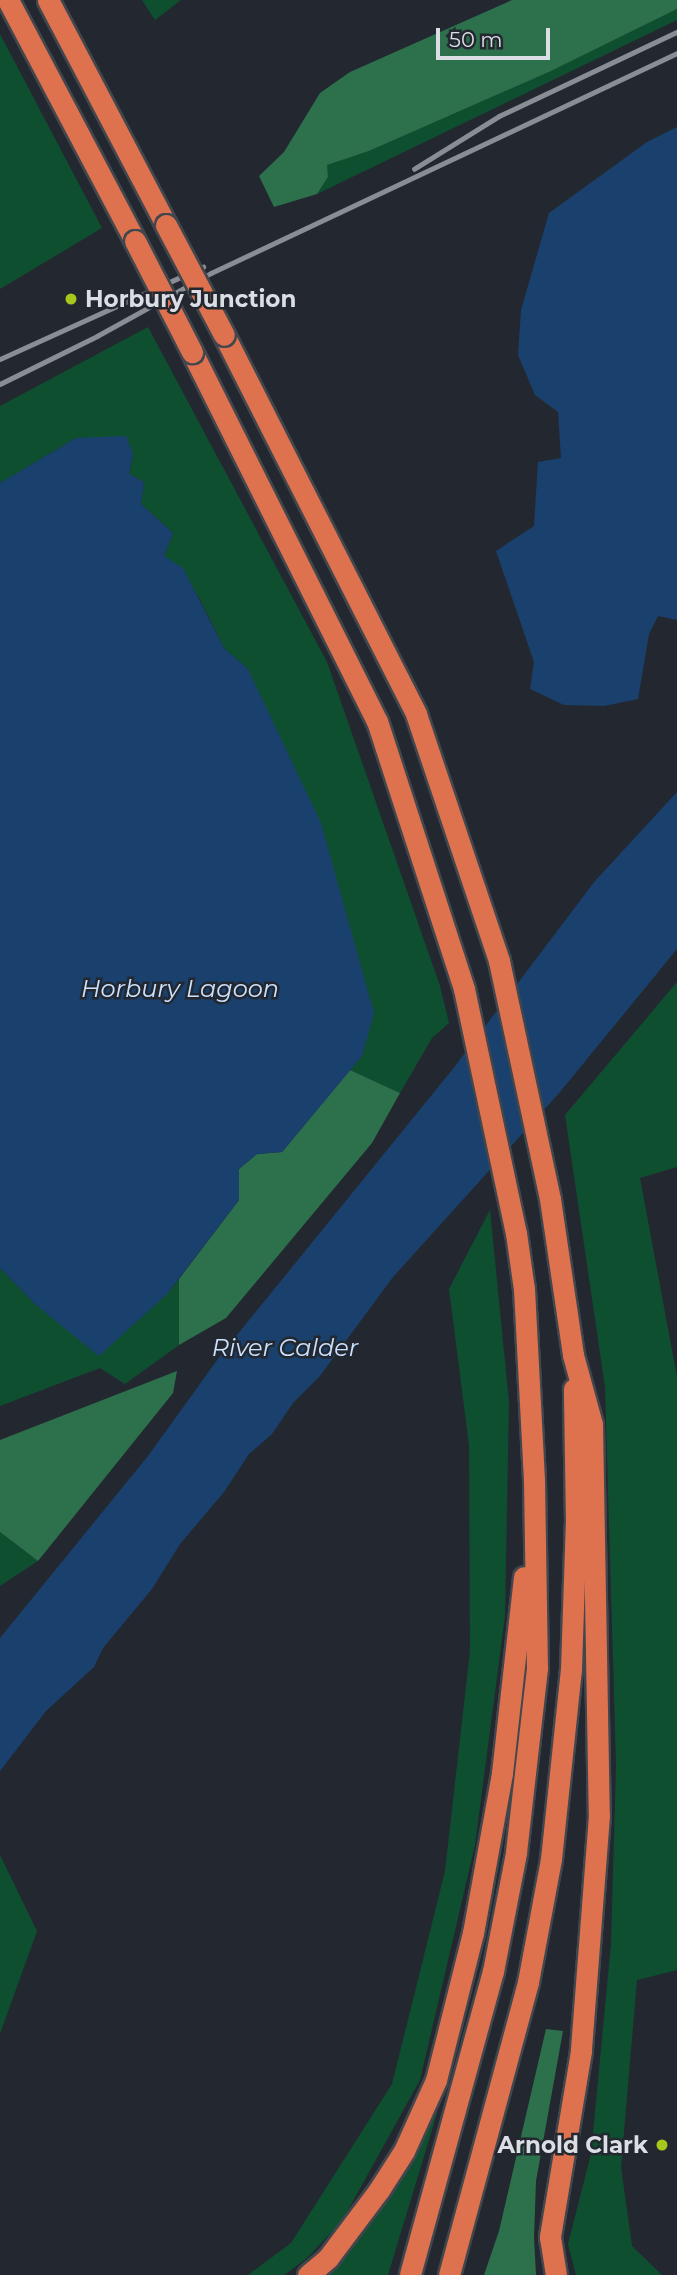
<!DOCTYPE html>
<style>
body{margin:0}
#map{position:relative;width:677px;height:2275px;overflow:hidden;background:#232830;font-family:Montserrat,sans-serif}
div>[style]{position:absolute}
.green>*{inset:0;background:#0e4f30}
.forest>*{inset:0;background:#2d704c}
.water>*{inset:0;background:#1a406d}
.roads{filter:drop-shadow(2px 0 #42464d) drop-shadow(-2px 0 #42464d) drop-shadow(0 2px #42464d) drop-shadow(0 -2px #42464d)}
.highway>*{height:21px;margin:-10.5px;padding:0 10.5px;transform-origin:10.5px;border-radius:10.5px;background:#de724e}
.rail>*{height:4.5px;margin:-2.25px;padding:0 2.25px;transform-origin:2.25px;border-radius:2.25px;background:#898d94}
.bridges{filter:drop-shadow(2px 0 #42464d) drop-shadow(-2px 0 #42464d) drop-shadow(0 2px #42464d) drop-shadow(0 -2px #42464d)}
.highway-bridge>*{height:21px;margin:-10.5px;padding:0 10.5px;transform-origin:10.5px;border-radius:10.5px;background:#de724e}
.dots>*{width:19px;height:19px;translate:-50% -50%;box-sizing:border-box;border:4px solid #232830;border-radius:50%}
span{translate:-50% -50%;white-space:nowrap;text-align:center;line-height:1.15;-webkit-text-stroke:5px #232830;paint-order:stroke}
.poi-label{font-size:23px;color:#dbdee4;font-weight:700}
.left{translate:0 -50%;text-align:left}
.right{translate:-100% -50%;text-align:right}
.water-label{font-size:24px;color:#cae1ff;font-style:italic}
.scale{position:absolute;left:436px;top:28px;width:114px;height:32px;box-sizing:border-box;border:4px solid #dbdee4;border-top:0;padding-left:9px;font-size:21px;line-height:24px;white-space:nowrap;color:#dbdee4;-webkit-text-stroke:5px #232830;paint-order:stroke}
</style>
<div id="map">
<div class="green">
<i style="clip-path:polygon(142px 0,181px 0,155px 20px)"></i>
<i style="clip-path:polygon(677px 9px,677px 20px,317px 194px,328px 177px,326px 165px,369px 151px,549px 72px)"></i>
<i style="clip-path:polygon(0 34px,102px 228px,0 289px)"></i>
<i style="clip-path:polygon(148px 327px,327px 662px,440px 986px,449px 1023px,432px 1038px,400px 1093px,350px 1070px,362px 1056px,248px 669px,224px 648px,198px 596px,164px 556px,173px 533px,141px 504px,144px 482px,129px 474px,133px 454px,76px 438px,0 483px,0 406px)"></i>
<i style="clip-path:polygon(677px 982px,677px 1167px,640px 1178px,677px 1377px,677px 1970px,637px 1980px,621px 2167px,632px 2246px,662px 2275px,576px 2275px,568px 2244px,591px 2154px,611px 1944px,616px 1765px,605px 1387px,565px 1115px)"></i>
<i style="clip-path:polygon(490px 1210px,509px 1402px,505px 1616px,475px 1845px,420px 2080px,342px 2221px,306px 2259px,284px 2275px,248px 2275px,291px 2243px,392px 2084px,445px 1871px,470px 1651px,469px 1445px,449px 1289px)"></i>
<i style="clip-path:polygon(0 1268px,36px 1305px,167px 1294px,179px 1279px,179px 1345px,125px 1384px,100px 1368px,0 1406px)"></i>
<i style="clip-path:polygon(0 1532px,38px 1561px,0 1586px)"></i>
<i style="clip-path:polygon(0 1855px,37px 1931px,0 2034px)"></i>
<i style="clip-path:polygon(438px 2110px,388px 2275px,326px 2275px,360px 2238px,397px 2187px)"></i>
</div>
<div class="forest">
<i style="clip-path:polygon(512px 0,677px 0,677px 9px,549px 72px,369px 151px,327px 165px,328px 177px,317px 194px,274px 207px,259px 176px,284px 152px,320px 93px,350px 72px)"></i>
<i style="clip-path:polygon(350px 1070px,400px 1093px,372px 1143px,226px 1318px,179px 1345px,179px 1279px,239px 1200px,239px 1169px,257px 1154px,282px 1152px)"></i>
<i style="clip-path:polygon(177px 1371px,173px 1393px,38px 1561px,0 1532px,0 1440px)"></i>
<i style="clip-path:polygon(546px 2029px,563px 2031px,536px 2181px,534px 2237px,536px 2275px,484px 2275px,499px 2231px)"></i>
</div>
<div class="water">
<i style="clip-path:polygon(677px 127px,677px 620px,658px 616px,649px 634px,638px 699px,604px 706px,564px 705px,530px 689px,534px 662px,496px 551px,534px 526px,538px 462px,561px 458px,558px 412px,535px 395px,518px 355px,521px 310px,549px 213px,647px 142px)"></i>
<i style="clip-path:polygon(126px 436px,133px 454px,129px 474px,144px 482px,141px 504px,173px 533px,164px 556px,183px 568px,224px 648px,248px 669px,321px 823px,374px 1013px,362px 1056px,282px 1152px,257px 1154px,239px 1169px,239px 1200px,167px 1294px,99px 1356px,36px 1305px,0 1268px,0 483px,76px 438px)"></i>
<i style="clip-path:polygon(677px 792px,677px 949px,560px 1092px,393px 1277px,320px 1376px,293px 1403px,272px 1434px,249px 1454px,224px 1492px,180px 1544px,152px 1589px,103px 1648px,94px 1667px,46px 1711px,0 1771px,0 1638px,148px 1456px,220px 1356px,452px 1070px,595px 881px)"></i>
</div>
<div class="roads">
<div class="highway">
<i style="left:8px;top:0;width:272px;rotate:62.2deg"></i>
<i style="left:48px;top:0;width:254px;rotate:62.3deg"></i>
<i style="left:224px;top:335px;width:425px;rotate:63.1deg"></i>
<i style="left:416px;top:714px;width:261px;rotate:71.4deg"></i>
<i style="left:499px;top:961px;width:243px;rotate:77.9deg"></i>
<i style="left:550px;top:1199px;width:158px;rotate:81.6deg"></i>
<i style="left:573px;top:1355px;width:72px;rotate:74.6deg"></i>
<i style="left:592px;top:1424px;width:391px;rotate:89deg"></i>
<i style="left:599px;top:1815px;width:237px;rotate:94.4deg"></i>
<i style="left:581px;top:2051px;width:189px;rotate:99.5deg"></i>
<i style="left:550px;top:2237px;width:38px;rotate:81deg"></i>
<i style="left:192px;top:352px;width:413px;rotate:63.4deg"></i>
<i style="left:377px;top:721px;width:282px;rotate:72deg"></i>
<i style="left:464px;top:989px;width:249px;rotate:78deg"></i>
<i style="left:516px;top:1233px;width:57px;rotate:81.9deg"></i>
<i style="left:524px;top:1289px;width:191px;rotate:87deg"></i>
<i style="left:534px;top:1480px;width:188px;rotate:89.1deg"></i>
<i style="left:537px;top:1668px;width:186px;rotate:96.5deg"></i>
<i style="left:516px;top:1853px;width:120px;rotate:101deg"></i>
<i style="left:493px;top:1971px;width:315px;rotate:105.3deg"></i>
<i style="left:308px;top:2275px;width:26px;rotate:-40deg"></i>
<i style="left:328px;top:2258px;width:85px;rotate:-53.1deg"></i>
<i style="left:379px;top:2190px;width:46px;rotate:-57.3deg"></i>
<i style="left:404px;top:2151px;width:78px;rotate:-65.7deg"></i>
<i style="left:436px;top:2080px;width:152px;rotate:-75.9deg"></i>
<i style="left:473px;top:1933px;width:163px;rotate:-79.7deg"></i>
<i style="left:502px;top:1773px;width:197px;rotate:-83.6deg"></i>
<i style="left:449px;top:2275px;width:303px;rotate:-74.9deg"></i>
<i style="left:528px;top:1982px;width:125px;rotate:-79.4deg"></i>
<i style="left:551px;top:1859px;width:191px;rotate:-84deg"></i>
<i style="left:571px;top:1669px;width:147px;rotate:-88.1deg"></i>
<i style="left:576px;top:1522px;width:133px;rotate:-90.9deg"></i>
</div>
</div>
<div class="rail">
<i style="left:414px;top:169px;width:100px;rotate:-31.9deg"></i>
<i style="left:499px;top:116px;width:197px;rotate:-25.3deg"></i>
<i style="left:0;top:359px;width:223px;rotate:-24.4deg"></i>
<i style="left:0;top:384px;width:108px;rotate:-26.3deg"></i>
<i style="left:97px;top:336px;width:130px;rotate:-28.9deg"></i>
<i style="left:211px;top:273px;width:515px;rotate:-25.27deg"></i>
</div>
<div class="bridges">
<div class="highway-bridge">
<i style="left:166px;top:225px;width:124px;rotate:62.2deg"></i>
<i style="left:135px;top:241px;width:125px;rotate:62.8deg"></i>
</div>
</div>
<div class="dots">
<i style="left:71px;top:299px;background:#a8c71d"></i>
<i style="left:662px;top:2145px;background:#a8c71d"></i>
</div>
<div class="poi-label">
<span class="left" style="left:85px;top:299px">Horbury Junction</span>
<span class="right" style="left:648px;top:2145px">Arnold Clark</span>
</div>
<div class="water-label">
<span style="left:180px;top:989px">Horbury Lagoon</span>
<span style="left:285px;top:1348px">River Calder</span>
</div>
<div class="scale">50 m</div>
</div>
